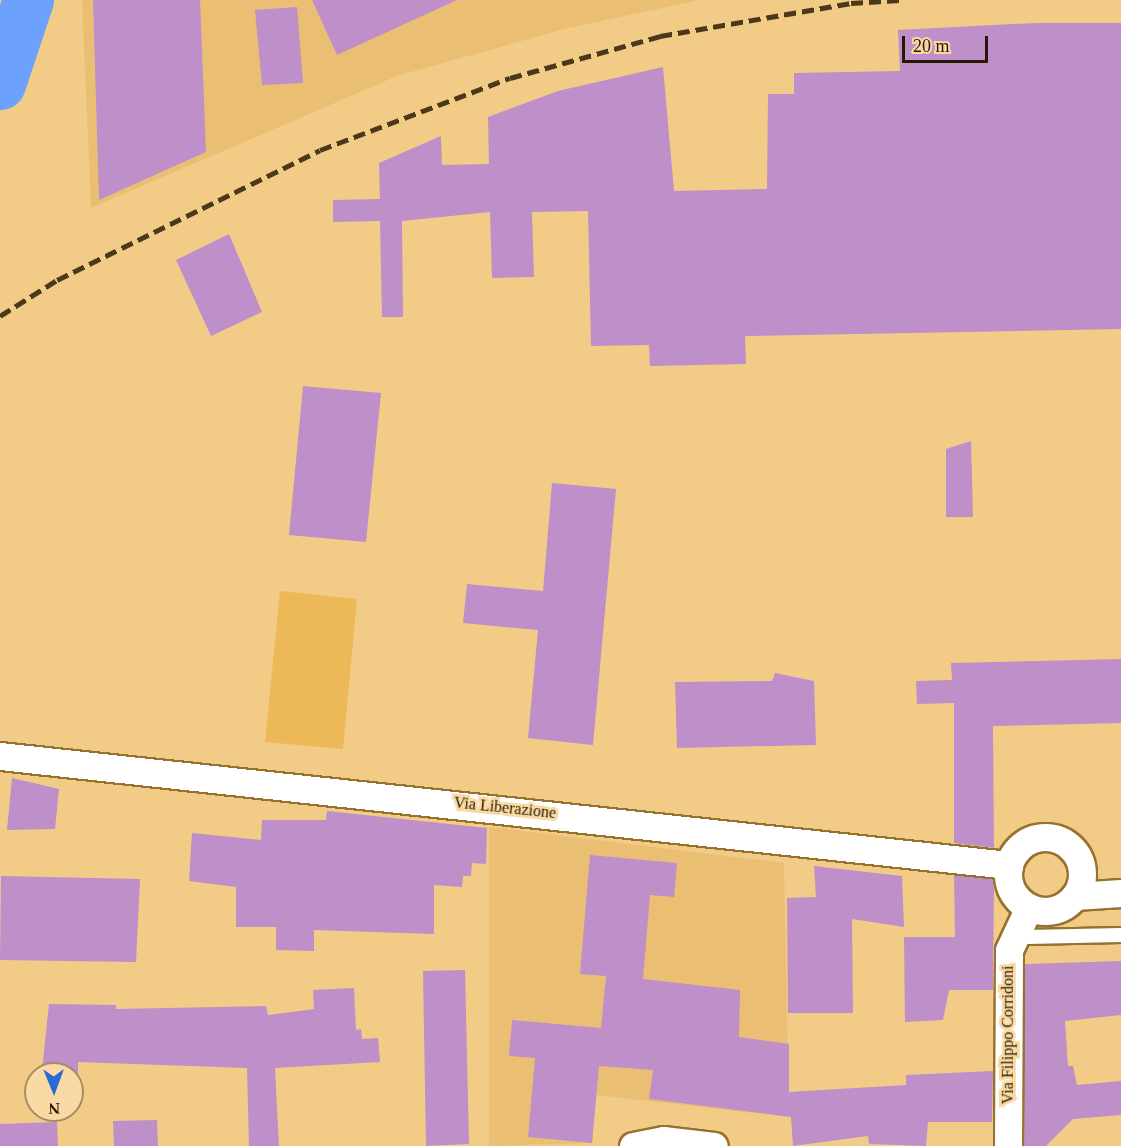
<!DOCTYPE html>
<style>
body{margin:0}
#map{position:relative;width:1121px;height:1146px;overflow:hidden;background:#f2cb87;font-family:Georgia,serif}
div>[style]{position:absolute}
.built>*{inset:0;background:#eabf74}
.green>*{inset:0;background:#edb958}
.river>*{height:51px;margin:-25.5px;padding:0 25.5px;transform-origin:25.5px;border-radius:25.5px;background:#6ca2fe}
.building>*{inset:0;background:#be8fc8}
.roads{filter:drop-shadow(2px 0 #96722e) drop-shadow(-2px 0 #96722e) drop-shadow(0 2px #96722e) drop-shadow(0 -2px #96722e)}
.service>*{height:14px;margin:-7px;padding:0 7px;transform-origin:7px;border-radius:7px;background:#fff}
.minor>*{height:27px;margin:-13.5px;padding:0 13.5px;transform-origin:13.5px;border-radius:13.5px;background:#fff}
.minor>.ring{margin:-13.5px;padding:0;box-sizing:content-box;background:none;border:27px solid #fff;border-radius:50%}
.rail>*{height:4.5px;margin-top:-2.25px;transform-origin:0;background:repeating-linear-gradient(90deg,#4c3919 0 12px,transparent 0 18px)}
span{translate:-50% -50%;white-space:nowrap;text-align:center;line-height:1.15;-webkit-text-stroke:6px #f9daa4;paint-order:stroke}
.street-label{font-size:16px;color:#271900}
.north{position:absolute;left:24px;top:1062px;width:60px;height:60px;box-sizing:border-box;background:#f9daa4;border:2px solid #a58d62;border-radius:50%;rotate:179deg;font-size:16px;font-weight:700;line-height:24px;text-align:center;color:#271900}
.north::after{content:'';display:block;margin:auto;width:21px;height:27px;background:#2a69d6;clip-path:polygon(50% 0,100% 100%,50% 72%,0 100%)}
.scale{position:absolute;left:902px;top:36px;width:86px;height:27px;box-sizing:border-box;border:3px solid #271900;border-top:0;padding-left:8px;font-size:18px;line-height:21px;white-space:nowrap;color:#271900;-webkit-text-stroke:4px #f9daa4;paint-order:stroke}
</style>
<div id="map">
<div class="built">
<i style="clip-path:polygon(82px 0,700px 0,564px 29px,397px 76px,91px 208px)"></i>
<i style="clip-path:polygon(489px 827px,784px 863px,789px 1117px,596px 1095px,592px 1143px,489px 1146px)"></i>
</div>
<div class="green">
<i style="clip-path:polygon(280px 591px,357px 599px,343px 749px,265px 742px)"></i>
</div>
<div class="river">
<i style="left:0;top:84px;width:89px;rotate:-71.6deg"></i>
</div>
<div class="building">
<i style="clip-path:polygon(93px 0,200px 0,206px 152px,99px 200px)"></i>
<i style="clip-path:polygon(312px 0,457px 0,337px 55px)"></i>
<i style="clip-path:polygon(297px 7px,303px 83px,262px 85px,255px 10px)"></i>
<i style="clip-path:polygon(1035px 23px,1121px 23px,1121px 329px,745px 336px,746px 364px,650px 366px,649px 345px,591px 346px,588px 211px,532px 212px,534px 277px,492px 278px,490px 212px,402px 221px,403px 317px,382px 317px,380px 221px,333px 222px,333px 200px,380px 199px,379px 163px,441px 136px,442px 165px,489px 164px,488px 117px,558px 91px,663px 67px,674px 191px,767px 189px,768px 94px,794px 94px,794px 73px,900px 71px,898px 30px)"></i>
<i style="clip-path:polygon(229px 234px,262px 312px,211px 336px,176px 260px)"></i>
<i style="clip-path:polygon(303px 386px,381px 393px,366px 542px,289px 535px)"></i>
<i style="clip-path:polygon(971px 441px,973px 517px,946px 517px,946px 449px)"></i>
<i style="clip-path:polygon(552px 483px,616px 489px,593px 745px,528px 738px,538px 630px,463px 623px,467px 584px,543px 591px)"></i>
<i style="clip-path:polygon(1121px 659px,1121px 723px,993px 726px,994px 848px,954px 843px,954px 703px,917px 704px,916px 681px,952px 680px,951px 663px)"></i>
<i style="clip-path:polygon(775px 673px,814px 681px,816px 745px,677px 748px,675px 682px,772px 681px)"></i>
<i style="clip-path:polygon(12px 778px,59px 789px,55px 829px,7px 830px)"></i>
<i style="clip-path:polygon(327px 811px,487px 828px,486px 864px,472px 863px,471px 876px,463px 876px,462px 887px,434px 885px,434px 934px,314px 930px,314px 951px,276px 950px,276px 927px,236px 927px,236px 887px,189px 881px,192px 833px,261px 840px,262px 820px,326px 820px)"></i>
<i style="clip-path:polygon(590px 855px,677px 863px,674px 897px,650px 895px,643px 979px,740px 990px,739px 1037px,789px 1044px,789px 1092px,906px 1085px,906px 1075px,993px 1071px,992px 1122px,928px 1122px,926px 1146px,869px 1144px,868px 1136px,793px 1146px,791px 1117px,649px 1099px,653px 1070px,599px 1066px,592px 1143px,528px 1137px,535px 1058px,509px 1056px,512px 1020px,601px 1028px,606px 976px,580px 974px)"></i>
<i style="clip-path:polygon(814px 866px,902px 876px,904px 927px,852px 919px,853px 1013px,788px 1013px,787px 898px,816px 897px)"></i>
<i style="clip-path:polygon(954px 875px,994px 879px,993px 990px,949px 990px,943px 1020px,905px 1022px,904px 937px,955px 937px)"></i>
<i style="clip-path:polygon(1px 876px,140px 879px,136px 962px,0 960px)"></i>
<i style="clip-path:polygon(1121px 961px,1121px 1015px,1065px 1021px,1068px 1066px,1073px 1066px,1077px 1085px,1121px 1081px,1121px 1115px,1073px 1119px,1046px 1146px,1024px 1146px,1025px 964px)"></i>
<i style="clip-path:polygon(465px 970px,469px 1144px,426px 1146px,423px 971px)"></i>
<i style="clip-path:polygon(354px 988px,356px 1030px,361px 1029px,362px 1039px,378px 1038px,380px 1062px,275px 1068px,279px 1146px,249px 1146px,247px 1068px,78px 1062px,78px 1074px,42px 1070px,49px 1004px,116px 1005px,116px 1009px,266px 1006px,268px 1015px,314px 1009px,313px 990px)"></i>
<i style="clip-path:polygon(157px 1120px,158px 1146px,114px 1146px,113px 1121px)"></i>
<i style="clip-path:polygon(57px 1122px,58px 1146px,0 1146px,0 1124px)"></i>
</div>
<div class="roads">
<div class="service">
<i style="left:1020px;top:926px;width:13px;rotate:58deg"></i>
<i style="left:1027px;top:937px;width:94px;rotate:-1.2deg"></i>
</div>
<div class="minor">
<i style="left:0;top:756px;width:1015px;rotate:6.17deg"></i>
<i class="ring" style="left:1008px;top:837px;width:47px;height:47px"></i>
<i style="left:1075px;top:896px;width:46px;rotate:-3.7deg"></i>
<i style="left:633px;top:1146px;width:31px;rotate:-11deg"></i>
<i style="left:663px;top:1140px;width:51px;rotate:6.7deg"></i>
<i style="left:1008px;top:1146px;width:196px;rotate:-89.7deg"></i>
<i style="left:1009px;top:950px;width:47px;rotate:-65.1deg"></i>
</div>
</div>
<div class="rail">
<i style="left:0;top:316px;width:67px;rotate:-32.3deg"></i>
<i style="left:57px;top:280px;width:293px;rotate:-26.3deg"></i>
<i style="left:320px;top:150px;width:203px;rotate:-20.8deg"></i>
<i style="left:510px;top:78px;width:156px;rotate:-15.6deg"></i>
<i style="left:660px;top:36px;width:194px;rotate:-9.8deg"></i>
<i style="left:851px;top:3px;width:49px;rotate:-3.5deg"></i>
</div>
<div class="street-label">
<span style="left:505px;top:808px;rotate:6deg">Via Liberazione</span>
<span style="left:1008px;top:1035px;rotate:-90deg">Via Filippo Corridoni</span>
</div>
<div class="north">N</div>
<div class="scale">20 m</div>
</div>
